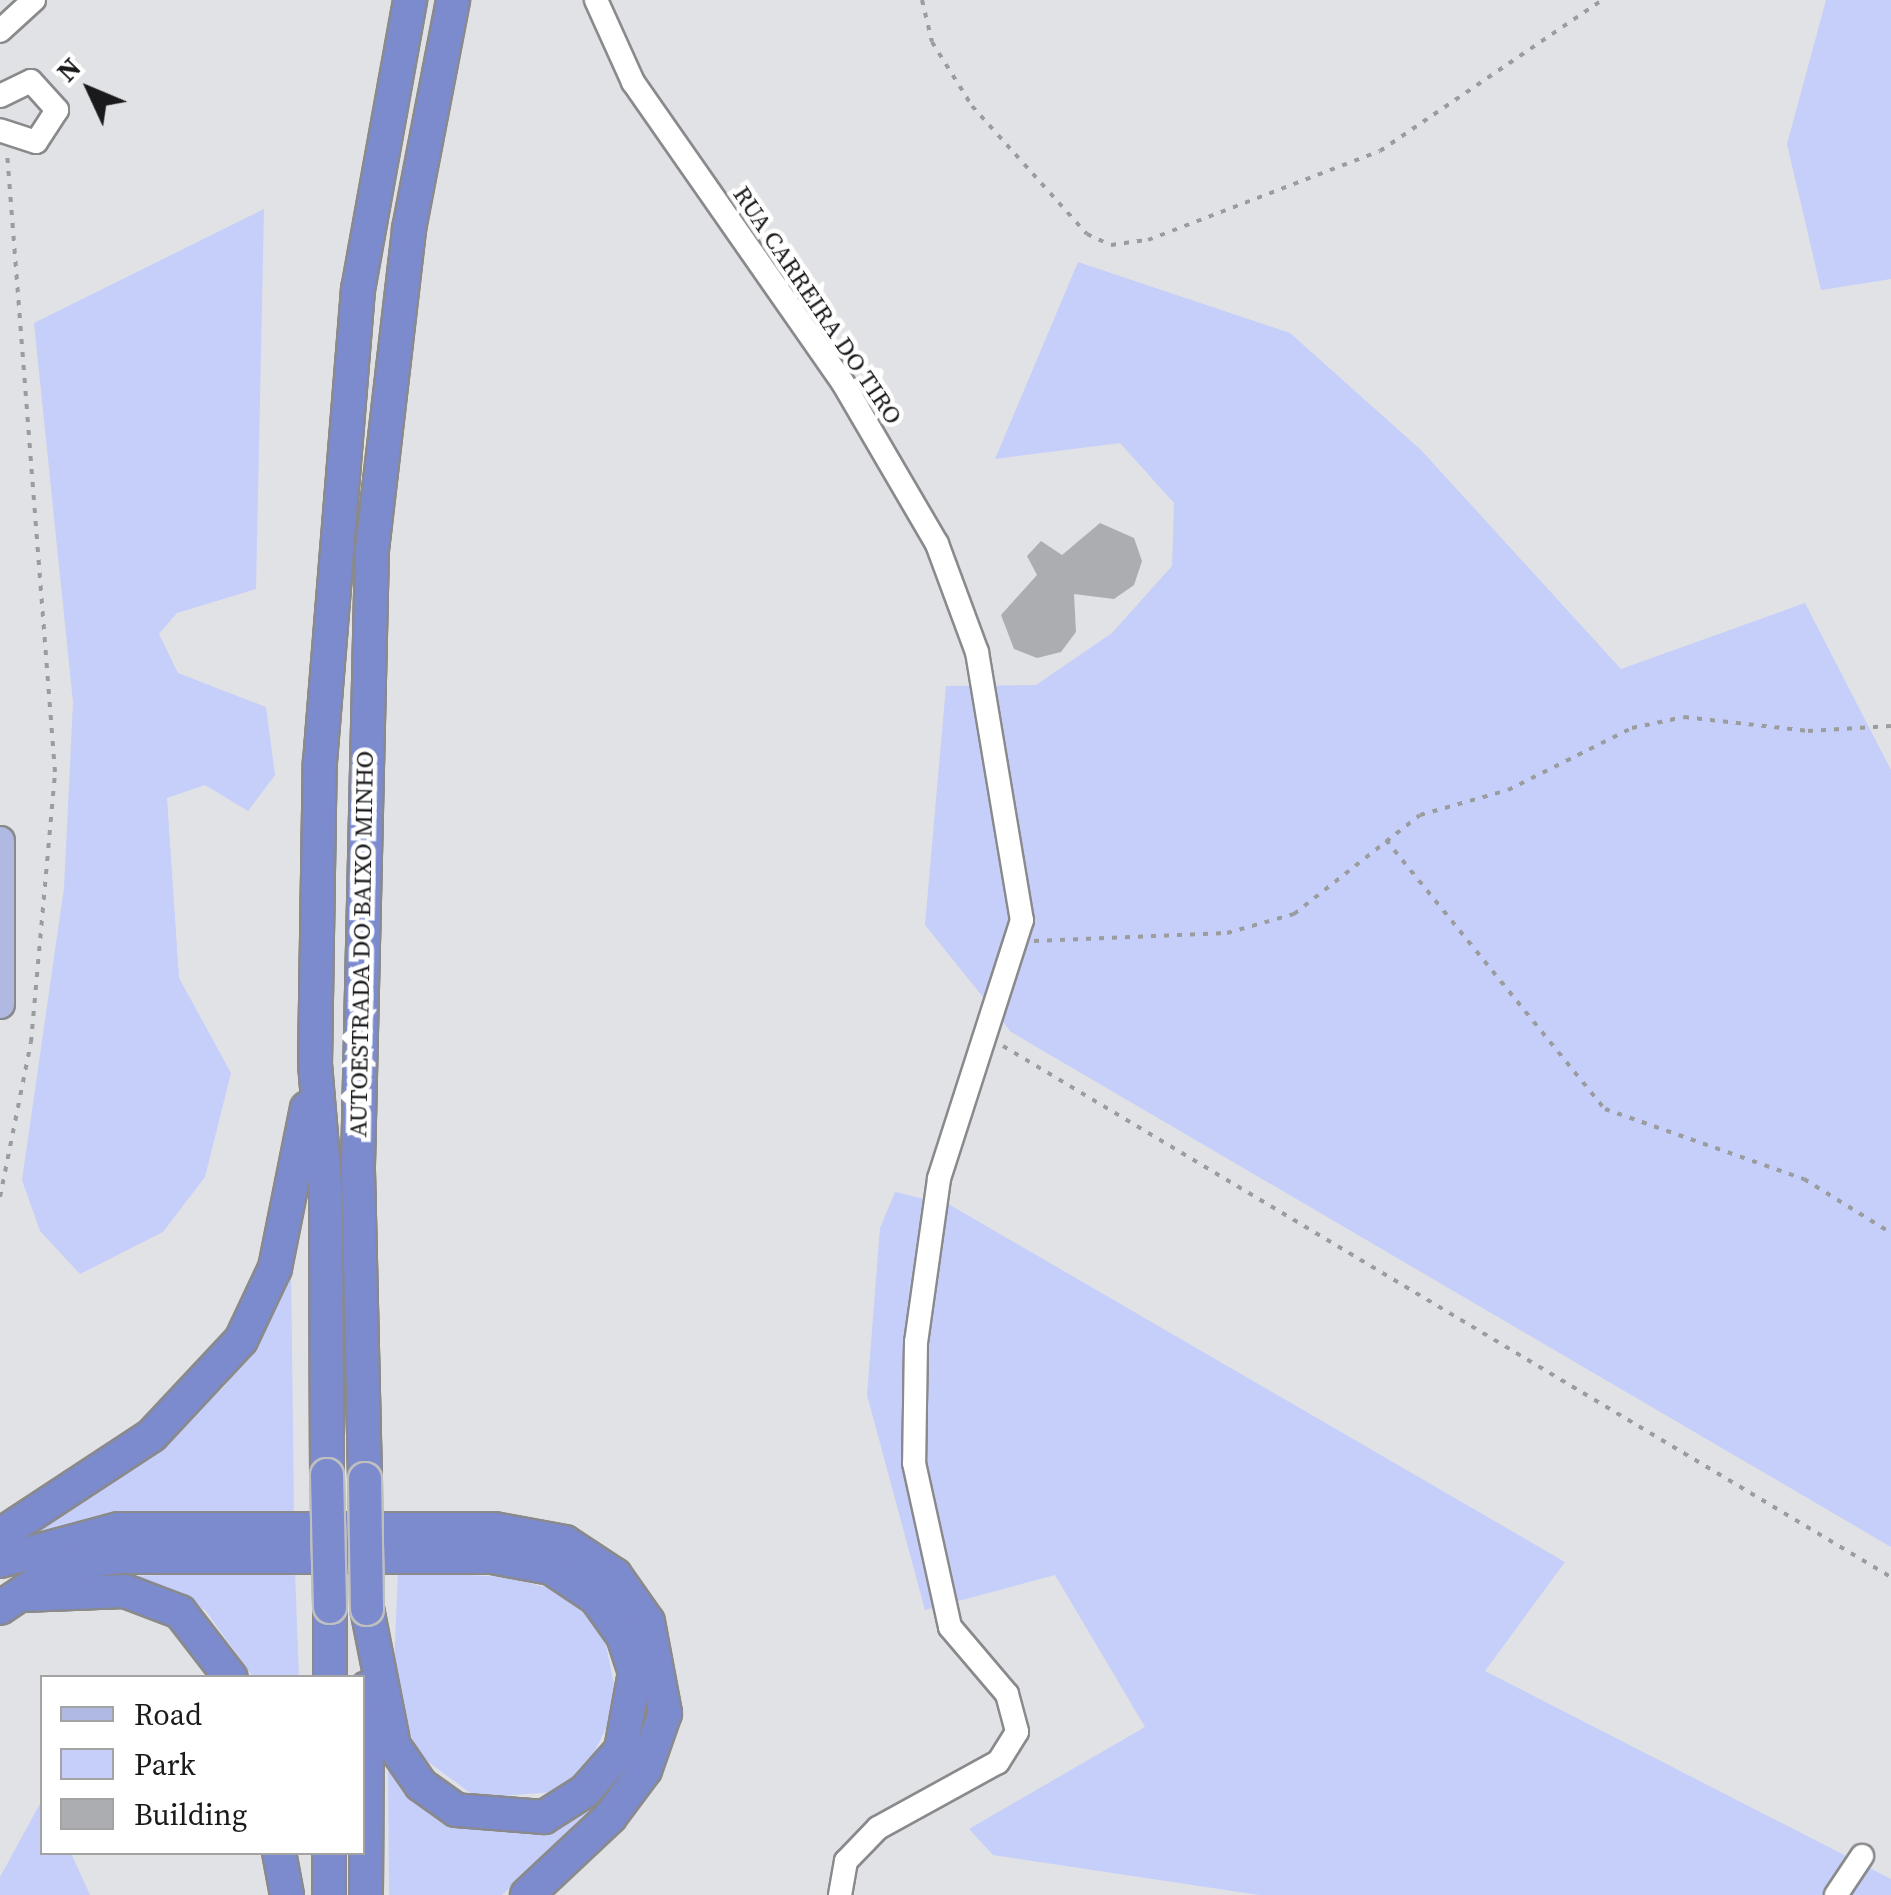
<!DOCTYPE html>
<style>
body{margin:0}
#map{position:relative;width:1891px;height:1895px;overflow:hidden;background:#e1e2e5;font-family:"Source Serif 4",serif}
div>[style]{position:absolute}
.green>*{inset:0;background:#c5cff9}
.building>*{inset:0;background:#acadb0}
.path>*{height:4px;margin-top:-2px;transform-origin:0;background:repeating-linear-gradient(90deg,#9b9c9e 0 5px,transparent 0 13px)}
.roads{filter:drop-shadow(2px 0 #8a8a8d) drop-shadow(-2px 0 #8a8a8d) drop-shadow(0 2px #8a8a8d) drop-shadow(0 -2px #8a8a8d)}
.minor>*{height:22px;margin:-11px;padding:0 11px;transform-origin:11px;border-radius:11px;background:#fff}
.major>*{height:28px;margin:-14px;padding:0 14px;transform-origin:14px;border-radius:14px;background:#b0b9e2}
.highway>*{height:32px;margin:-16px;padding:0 16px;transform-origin:16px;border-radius:16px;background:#7c8ace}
.bridges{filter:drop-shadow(2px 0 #bfbfbf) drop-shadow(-2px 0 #bfbfbf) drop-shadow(0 2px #bfbfbf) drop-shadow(0 -2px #bfbfbf)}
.highway-bridge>*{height:32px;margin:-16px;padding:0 16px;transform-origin:16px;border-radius:16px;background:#7c8ace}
span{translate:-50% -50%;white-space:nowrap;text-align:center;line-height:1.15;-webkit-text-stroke:9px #fff;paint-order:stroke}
.street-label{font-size:25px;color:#1a1a1c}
.legend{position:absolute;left:40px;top:1675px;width:325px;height:180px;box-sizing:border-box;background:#fff;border:2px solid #a3a3a4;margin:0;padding:12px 18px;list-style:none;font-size:30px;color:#1a1a1c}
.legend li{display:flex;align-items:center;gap:20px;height:50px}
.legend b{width:50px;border:2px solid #a3a3a4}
.north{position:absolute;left:40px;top:40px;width:100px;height:100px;-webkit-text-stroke:8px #fff;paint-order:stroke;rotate:314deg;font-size:28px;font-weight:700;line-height:40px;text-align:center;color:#1a1a1c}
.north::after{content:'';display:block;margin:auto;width:35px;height:45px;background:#1a1a1c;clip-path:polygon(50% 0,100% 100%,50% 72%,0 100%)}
</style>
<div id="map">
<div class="green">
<i style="clip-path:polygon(1826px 0,1891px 0,1891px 279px,1821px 290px,1787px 144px)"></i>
<i style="clip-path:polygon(264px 209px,256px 589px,177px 613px,159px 634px,178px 673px,266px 707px,275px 775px,248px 811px,205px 785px,167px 798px,179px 978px,231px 1073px,205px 1177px,163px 1232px,80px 1274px,40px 1231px,22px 1180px,64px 888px,73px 702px,34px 323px)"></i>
<i style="clip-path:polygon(1078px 262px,1290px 333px,1421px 450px,1621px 669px,1805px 603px,1891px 770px,1891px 1547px,1011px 1032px,925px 925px,946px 686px,1036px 685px,1112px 633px,1172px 566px,1174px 503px,1120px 443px,995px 459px)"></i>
<i style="clip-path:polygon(895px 1192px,950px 1205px,1565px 1562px,1485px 1671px,1891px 1879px,1891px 1895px,1259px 1895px,993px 1855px,969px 1829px,1145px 1727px,1055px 1575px,925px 1610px,867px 1395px,880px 1228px)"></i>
<i style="clip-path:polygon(291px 1265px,294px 1515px,88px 1522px,32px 1533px,151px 1453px,224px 1387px,259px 1339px)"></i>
<i style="clip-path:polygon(295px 1571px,299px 1677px,253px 1677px,205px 1610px,132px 1576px)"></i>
<i style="clip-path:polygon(398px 1571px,505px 1577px,553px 1589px,580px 1608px,604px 1636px,618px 1703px,585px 1772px,553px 1792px,477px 1798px,419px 1755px,393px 1691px)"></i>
<i style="clip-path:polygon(388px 1769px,447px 1819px,497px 1832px,546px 1828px,606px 1797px,502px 1895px,389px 1895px)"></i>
<i style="clip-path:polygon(42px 1800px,42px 1852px,71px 1853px,90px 1895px,0 1895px,0 1877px)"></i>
</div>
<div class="building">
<i style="clip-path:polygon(1100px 523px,1134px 538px,1142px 561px,1134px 585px,1114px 599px,1074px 594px,1076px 632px,1061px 652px,1037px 658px,1014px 649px,1001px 615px,1037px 575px,1027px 556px,1041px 541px,1062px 555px)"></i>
</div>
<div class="path">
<i style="left:922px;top:0;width:43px;rotate:76.6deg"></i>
<i style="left:932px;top:42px;width:75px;rotate:58deg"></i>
<i style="left:972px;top:106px;width:172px;rotate:48.1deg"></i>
<i style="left:1087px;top:234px;width:26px;rotate:25deg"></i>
<i style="left:1111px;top:245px;width:37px;rotate:-8deg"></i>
<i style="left:1148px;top:240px;width:248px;rotate:-21deg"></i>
<i style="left:1380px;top:151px;width:268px;rotate:-34.2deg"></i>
<i style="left:1386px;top:840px;width:347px;rotate:50.9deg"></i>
<i style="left:1605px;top:1109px;width:211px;rotate:19.4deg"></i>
<i style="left:1804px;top:1179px;width:102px;rotate:31.8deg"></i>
<i style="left:1034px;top:941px;width:193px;rotate:-2.4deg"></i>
<i style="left:1227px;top:933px;width:70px;rotate:-15.8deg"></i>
<i style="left:1294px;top:914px;width:160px;rotate:-38.2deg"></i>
<i style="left:1420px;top:815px;width:91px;rotate:-15.9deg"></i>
<i style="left:1508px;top:790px;width:139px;rotate:-26.6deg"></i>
<i style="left:1632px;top:728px;width:53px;rotate:-11.9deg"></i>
<i style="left:1684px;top:717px;width:125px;rotate:6.4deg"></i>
<i style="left:1808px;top:731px;width:83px;rotate:-3.4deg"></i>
<i style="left:1003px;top:1046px;width:1035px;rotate:30.88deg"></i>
<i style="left:0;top:1197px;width:158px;rotate:-78.7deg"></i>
<i style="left:31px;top:1042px;width:271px;rotate:-84.9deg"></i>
<i style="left:55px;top:772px;width:622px;rotate:-94.43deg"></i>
</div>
<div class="roads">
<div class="minor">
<i style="left:596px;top:0;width:90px;rotate:65.7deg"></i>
<i style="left:633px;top:82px;width:367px;rotate:55.1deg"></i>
<i style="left:843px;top:383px;width:186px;rotate:59.7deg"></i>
<i style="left:937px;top:544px;width:115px;rotate:69.7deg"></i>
<i style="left:977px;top:652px;width:272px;rotate:80.5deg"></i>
<i style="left:1022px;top:920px;width:272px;rotate:107.8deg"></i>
<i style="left:939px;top:1179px;width:165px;rotate:98deg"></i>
<i style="left:916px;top:1342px;width:121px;rotate:90.9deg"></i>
<i style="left:914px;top:1463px;width:168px;rotate:77.6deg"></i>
<i style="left:950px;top:1627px;width:88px;rotate:49.6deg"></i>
<i style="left:1007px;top:1694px;width:39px;rotate:75deg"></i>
<i style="left:1017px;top:1732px;width:36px;rotate:122deg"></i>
<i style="left:998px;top:1762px;width:137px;rotate:151.2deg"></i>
<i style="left:878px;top:1828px;width:46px;rotate:134.1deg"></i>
<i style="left:846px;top:1861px;width:35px;rotate:100deg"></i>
<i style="left:0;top:31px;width:46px;rotate:-42.4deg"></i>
<i style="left:0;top:96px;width:34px;rotate:-26deg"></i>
<i style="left:31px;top:81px;width:39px;rotate:48deg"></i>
<i style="left:57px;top:110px;width:38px;rotate:123deg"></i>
<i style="left:36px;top:142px;width:38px;rotate:-162deg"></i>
<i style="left:1836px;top:1895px;width:47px;rotate:-56.3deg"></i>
</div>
<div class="major">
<i style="left:0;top:841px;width:163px;rotate:90deg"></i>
</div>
<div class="highway">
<i style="left:327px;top:1475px;width:280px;rotate:-90.2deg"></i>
<i style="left:326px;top:1195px;width:131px;rotate:-94.8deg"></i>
<i style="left:315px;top:1064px;width:302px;rotate:-89.1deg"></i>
<i style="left:320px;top:762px;width:474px;rotate:-85.4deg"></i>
<i style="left:358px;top:290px;width:295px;rotate:-79.8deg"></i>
<i style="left:365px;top:1479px;width:314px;rotate:-91.3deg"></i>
<i style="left:358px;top:1165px;width:615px;rotate:-88.7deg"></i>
<i style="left:372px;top:550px;width:323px;rotate:-83.4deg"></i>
<i style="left:409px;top:229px;width:233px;rotate:-79.1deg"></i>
<i style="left:0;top:1535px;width:182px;rotate:-33.3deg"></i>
<i style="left:152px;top:1435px;width:130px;rotate:-46.9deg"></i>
<i style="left:241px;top:1340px;width:80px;rotate:-64.7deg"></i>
<i style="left:275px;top:1268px;width:163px;rotate:-78.7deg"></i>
<i style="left:0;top:1561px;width:123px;rotate:-15.1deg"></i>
<i style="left:119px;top:1529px;width:375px"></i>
<i style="left:494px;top:1529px;width:72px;rotate:10.4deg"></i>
<i style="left:565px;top:1542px;width:60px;rotate:33.4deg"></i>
<i style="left:615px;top:1575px;width:57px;rotate:54.9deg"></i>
<i style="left:648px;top:1622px;width:93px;rotate:79.4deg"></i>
<i style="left:665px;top:1713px;width:60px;rotate:109.3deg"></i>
<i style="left:645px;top:1770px;width:59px;rotate:126.7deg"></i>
<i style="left:610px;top:1817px;width:114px;rotate:136.8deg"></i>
<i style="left:23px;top:1595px;width:102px;rotate:-2.2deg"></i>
<i style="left:125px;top:1591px;width:59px;rotate:20.9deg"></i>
<i style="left:180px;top:1612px;width:83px;rotate:52.3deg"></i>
<i style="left:0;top:1608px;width:78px;rotate:-34.1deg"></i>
<i style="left:65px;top:1564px;width:54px;rotate:-7.4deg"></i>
<i style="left:119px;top:1557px;width:373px"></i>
<i style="left:492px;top:1557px;width:60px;rotate:10.6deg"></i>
<i style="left:551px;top:1568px;width:54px;rotate:33.7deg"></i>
<i style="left:596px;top:1598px;width:47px;rotate:54.6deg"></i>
<i style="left:623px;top:1636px;width:38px;rotate:72deg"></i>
<i style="left:635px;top:1672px;width:79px;rotate:100.2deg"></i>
<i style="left:621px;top:1750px;width:55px;rotate:131.3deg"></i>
<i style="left:585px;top:1791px;width:49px;rotate:147.6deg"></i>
<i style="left:544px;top:1817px;width:88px;rotate:-175.5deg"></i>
<i style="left:456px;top:1810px;width:43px;rotate:-144.5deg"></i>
<i style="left:421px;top:1785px;width:47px;rotate:-124.7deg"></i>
<i style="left:394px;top:1746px;width:140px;rotate:-101.1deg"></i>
<i style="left:330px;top:1678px;width:71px;rotate:-90deg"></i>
<i style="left:279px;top:1852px;width:44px;rotate:79.5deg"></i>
<i style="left:329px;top:1895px;width:43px;rotate:-90deg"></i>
<i style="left:366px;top:1895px;width:207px;rotate:-89.7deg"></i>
</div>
</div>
<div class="bridges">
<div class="highway-bridge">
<i style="left:327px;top:1475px;width:132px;rotate:88.7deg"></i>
<i style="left:365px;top:1479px;width:130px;rotate:89.1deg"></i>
</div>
</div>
<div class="street-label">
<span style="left:818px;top:305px;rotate:56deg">RUA CARREIRA DO TIRO</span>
<span style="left:361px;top:944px;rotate:-89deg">AUTOESTRADA DO BAIXO MINHO</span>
</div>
<ul class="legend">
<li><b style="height:12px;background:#b0b9e2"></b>Road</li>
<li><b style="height:28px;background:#c5cff9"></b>Park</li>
<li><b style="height:28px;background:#acadb0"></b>Building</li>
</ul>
<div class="north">N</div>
</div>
